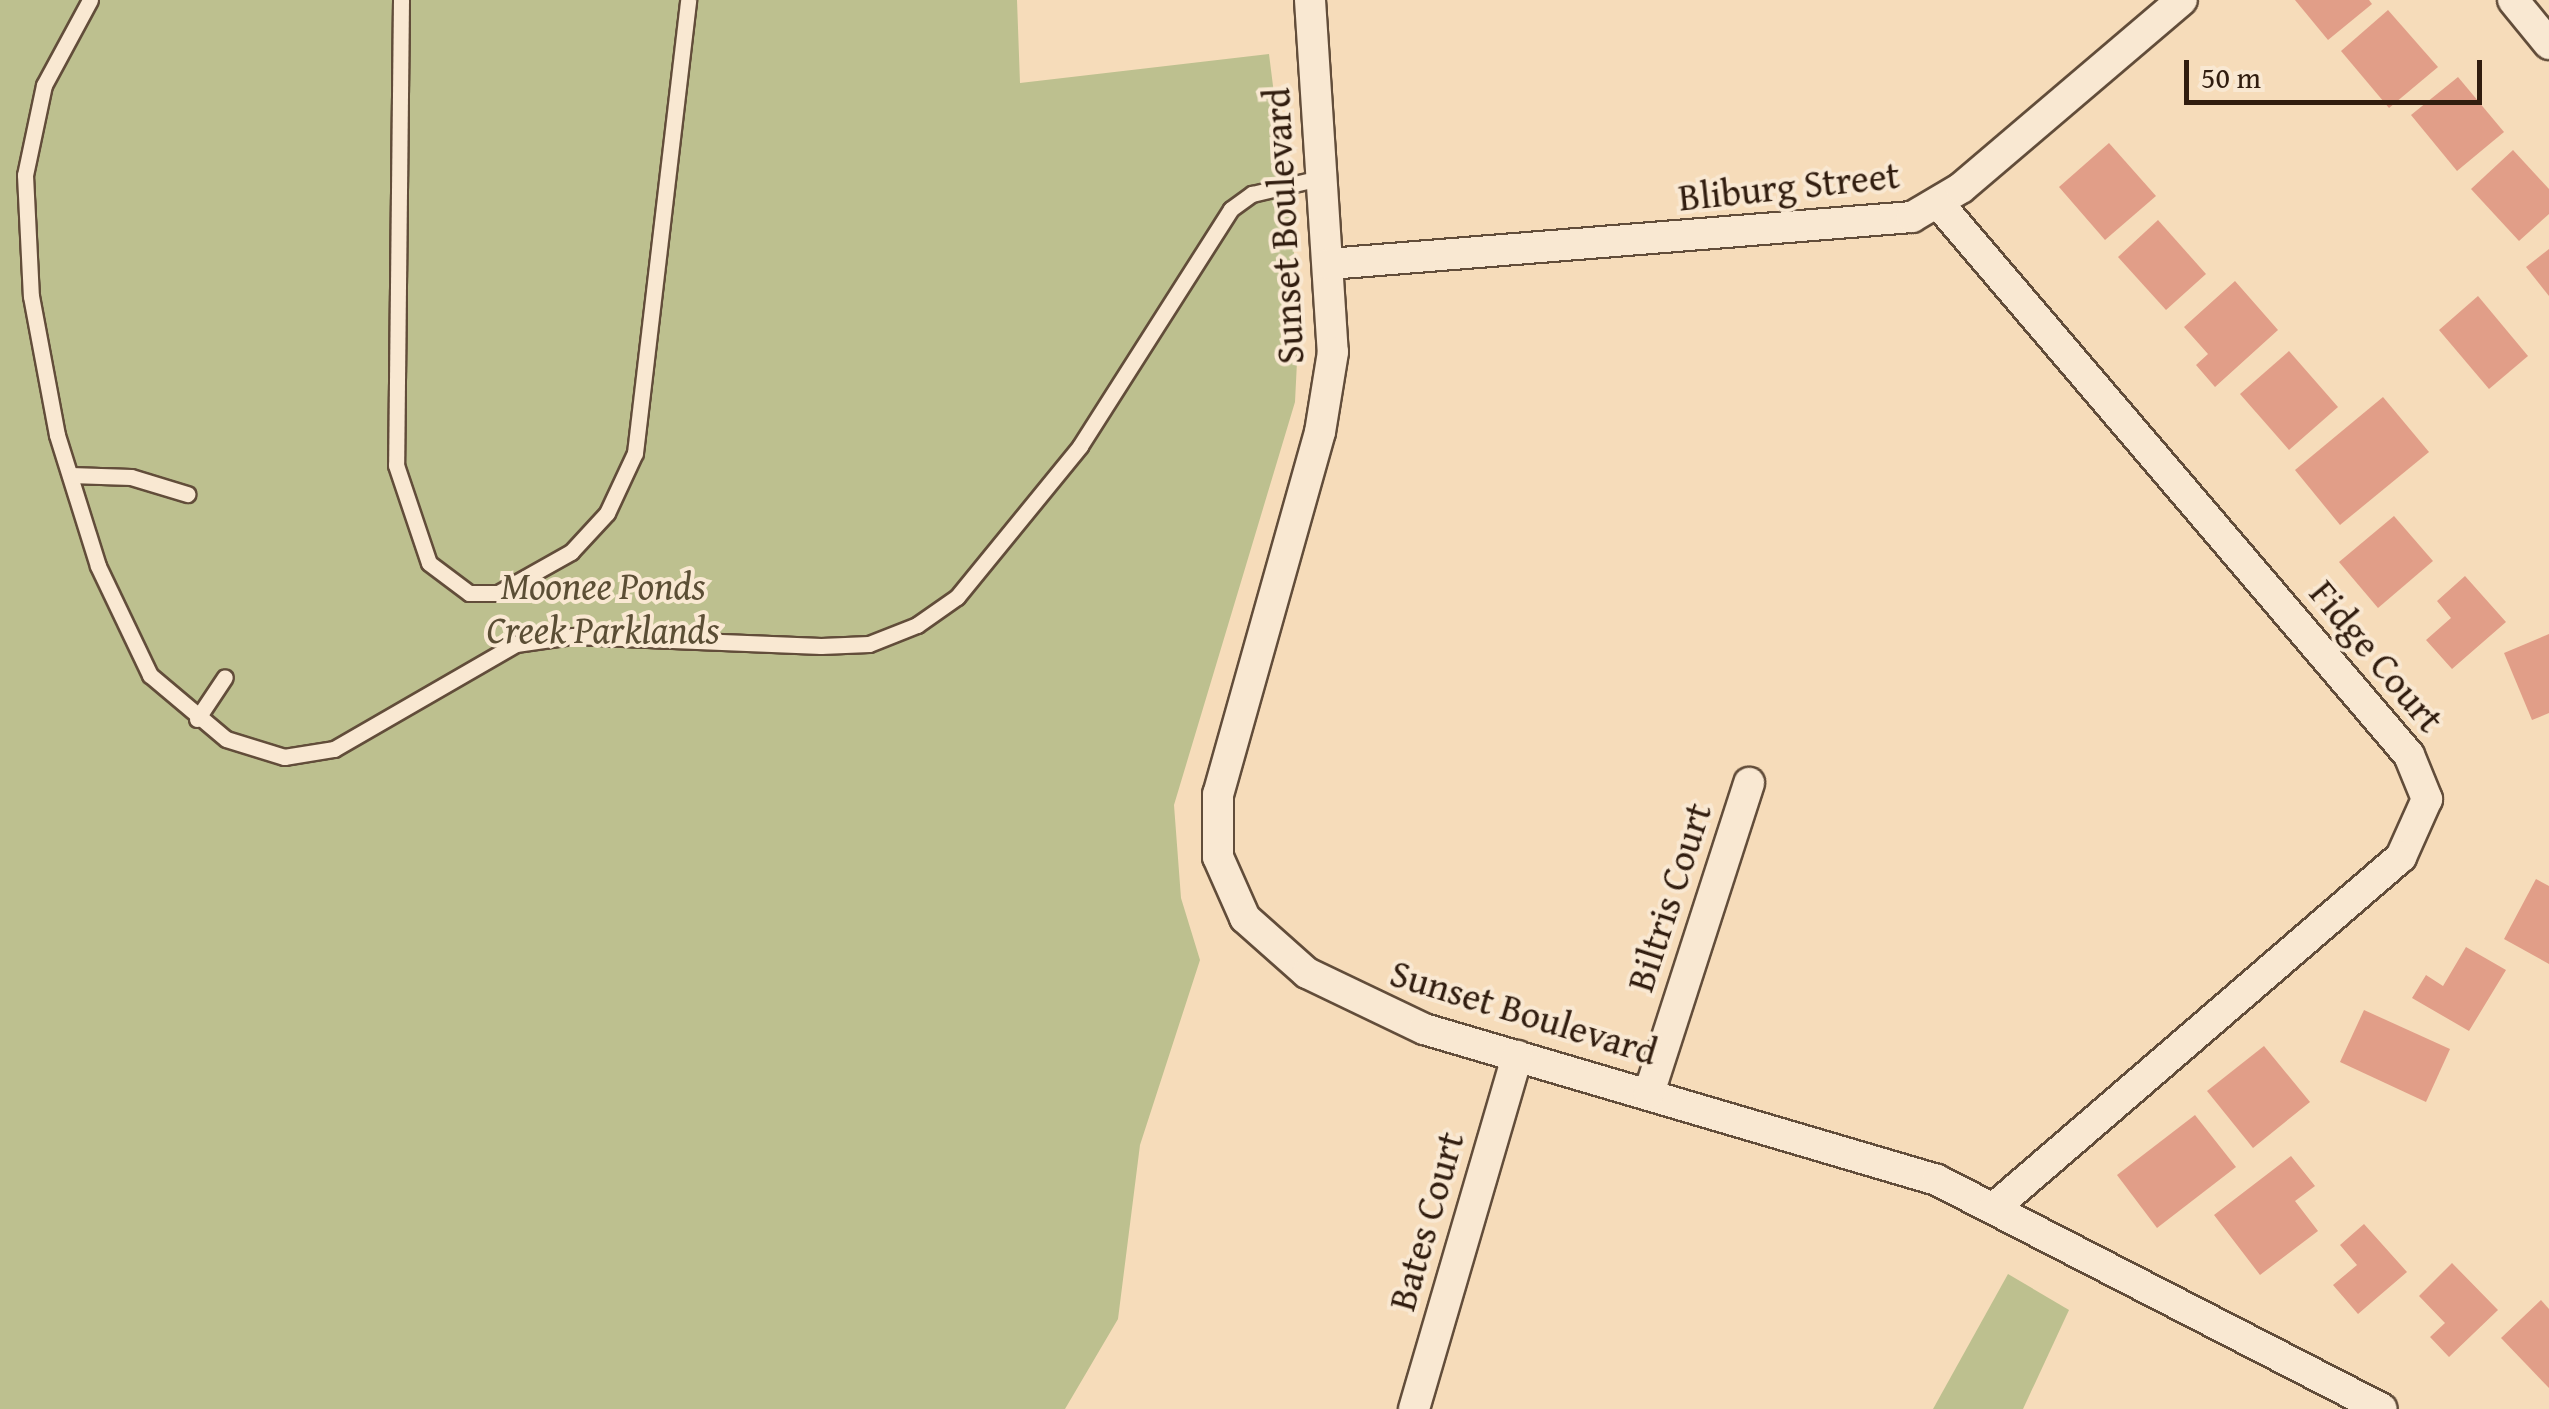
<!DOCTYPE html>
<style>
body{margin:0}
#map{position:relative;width:2549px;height:1409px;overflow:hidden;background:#f6dcba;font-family:"Gentium Book Plus",serif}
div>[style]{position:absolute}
.green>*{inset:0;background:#bdc08f}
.building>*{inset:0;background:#e19e88}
.roads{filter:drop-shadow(2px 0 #624d3a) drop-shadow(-2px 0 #624d3a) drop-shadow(0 2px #624d3a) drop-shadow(0 -2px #624d3a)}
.service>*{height:15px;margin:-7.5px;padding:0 7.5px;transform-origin:7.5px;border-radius:7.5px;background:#f9e8d2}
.minor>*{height:30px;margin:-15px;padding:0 15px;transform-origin:15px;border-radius:15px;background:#f9e8d2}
span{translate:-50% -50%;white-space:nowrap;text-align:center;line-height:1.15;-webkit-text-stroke:8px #f9e8d2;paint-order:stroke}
.street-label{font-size:38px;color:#311d0f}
.park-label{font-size:38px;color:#5b4e35;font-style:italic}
.scale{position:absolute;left:2184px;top:60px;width:298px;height:45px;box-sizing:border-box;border:5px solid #311d0f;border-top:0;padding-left:12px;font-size:30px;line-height:35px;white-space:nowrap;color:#311d0f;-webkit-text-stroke:8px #f9e8d2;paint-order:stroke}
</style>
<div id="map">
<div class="green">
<i style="clip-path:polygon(0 0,1017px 0,1020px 83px,1269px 54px,1300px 301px,1295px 402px,1174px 805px,1181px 898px,1200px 960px,1140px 1145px,1118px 1319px,1065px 1409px,0 1409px)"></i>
<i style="clip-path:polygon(2008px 1274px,2069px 1310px,2023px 1409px,1933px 1409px)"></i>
</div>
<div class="building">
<i style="clip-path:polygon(2295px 0,2369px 0,2372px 4px,2328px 40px)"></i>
<i style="clip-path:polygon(2388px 10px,2438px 67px,2389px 108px,2341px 51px)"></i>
<i style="clip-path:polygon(2458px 77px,2504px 132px,2457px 171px,2411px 115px)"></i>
<i style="clip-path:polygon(2109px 143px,2156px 196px,2105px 240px,2059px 187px)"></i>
<i style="clip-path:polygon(2513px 150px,2549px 189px,2549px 214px,2519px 241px,2471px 189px)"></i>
<i style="clip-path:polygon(2158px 220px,2206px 274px,2166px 310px,2118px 257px)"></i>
<i style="clip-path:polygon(2549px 249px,2549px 296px,2526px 267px)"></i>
<i style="clip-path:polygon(2235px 281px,2278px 330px,2215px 387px,2196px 365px,2208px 354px,2184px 327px)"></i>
<i style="clip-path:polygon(2478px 296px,2528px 356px,2489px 389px,2439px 330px)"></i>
<i style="clip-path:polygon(2289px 351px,2338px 407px,2289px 450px,2240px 394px)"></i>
<i style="clip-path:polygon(2383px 397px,2429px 452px,2340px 525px,2295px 470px)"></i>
<i style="clip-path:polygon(2394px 516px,2433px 561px,2378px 608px,2339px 562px)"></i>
<i style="clip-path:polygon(2465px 576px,2506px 622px,2452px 669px,2426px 640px,2451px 618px,2437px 601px)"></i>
<i style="clip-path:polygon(2549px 634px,2549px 713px,2532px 720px,2504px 653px)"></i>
<i style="clip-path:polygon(2536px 879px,2549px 886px,2549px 964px,2504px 939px)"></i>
<i style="clip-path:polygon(2466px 947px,2506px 970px,2469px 1031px,2412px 998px,2426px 975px,2443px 986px)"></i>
<i style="clip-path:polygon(2364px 1010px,2450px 1049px,2426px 1102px,2340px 1062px)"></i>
<i style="clip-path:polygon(2264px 1046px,2310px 1102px,2253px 1148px,2207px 1091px)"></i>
<i style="clip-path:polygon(2195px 1115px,2236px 1167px,2157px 1228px,2117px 1175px)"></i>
<i style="clip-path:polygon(2291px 1156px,2315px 1186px,2295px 1201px,2318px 1231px,2260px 1275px,2214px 1215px)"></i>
<i style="clip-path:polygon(2364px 1224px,2407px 1272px,2358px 1314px,2333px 1285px,2357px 1265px,2340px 1245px)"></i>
<i style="clip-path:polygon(2452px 1263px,2498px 1310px,2449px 1357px,2430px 1337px,2445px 1323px,2419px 1296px)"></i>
<i style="clip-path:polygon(2541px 1300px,2549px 1309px,2549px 1388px,2501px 1338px)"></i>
</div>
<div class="roads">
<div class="service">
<i style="left:90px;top:0;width:97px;rotate:118.4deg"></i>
<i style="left:44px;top:85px;width:92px;rotate:101.9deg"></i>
<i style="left:25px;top:175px;width:121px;rotate:87.2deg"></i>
<i style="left:31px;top:296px;width:141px;rotate:79.4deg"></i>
<i style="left:57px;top:435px;width:137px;rotate:72.6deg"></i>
<i style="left:98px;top:566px;width:121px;rotate:64.5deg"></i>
<i style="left:150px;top:675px;width:99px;rotate:40.1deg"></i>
<i style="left:226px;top:739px;width:61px;rotate:17.2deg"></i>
<i style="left:284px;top:757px;width:51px;rotate:-9.1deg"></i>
<i style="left:334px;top:749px;width:210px;rotate:-30deg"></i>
<i style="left:516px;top:644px;width:58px;rotate:-8deg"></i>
<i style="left:573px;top:636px;width:248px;rotate:2.3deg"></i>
<i style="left:821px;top:646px;width:48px;rotate:-2.4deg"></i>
<i style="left:869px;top:644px;width:52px;rotate:-21.6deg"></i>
<i style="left:917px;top:625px;width:49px;rotate:-35deg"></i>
<i style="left:957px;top:597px;width:195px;rotate:-50.8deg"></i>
<i style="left:1080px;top:446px;width:281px;rotate:-57.5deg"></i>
<i style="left:1231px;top:209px;width:26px;rotate:-36deg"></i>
<i style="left:1252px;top:194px;width:74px;rotate:-13.3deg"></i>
<i style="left:401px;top:0;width:465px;rotate:90.6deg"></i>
<i style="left:396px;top:465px;width:103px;rotate:71.4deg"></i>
<i style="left:429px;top:563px;width:50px;rotate:36.9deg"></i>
<i style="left:469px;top:593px;width:29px"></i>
<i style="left:498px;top:593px;width:84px;rotate:-29.3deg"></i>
<i style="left:571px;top:552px;width:53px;rotate:-47.3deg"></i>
<i style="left:607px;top:513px;width:66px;rotate:-65deg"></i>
<i style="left:635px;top:453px;width:456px;rotate:-83.3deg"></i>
<i style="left:70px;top:475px;width:61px;rotate:1.9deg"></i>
<i style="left:131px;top:477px;width:59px;rotate:16.9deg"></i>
<i style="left:197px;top:719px;width:50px;rotate:-56.3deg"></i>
</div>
<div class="minor">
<i style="left:1310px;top:0;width:353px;rotate:86.3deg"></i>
<i style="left:1333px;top:352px;width:81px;rotate:99.2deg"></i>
<i style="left:1320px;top:432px;width:376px;rotate:105.7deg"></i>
<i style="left:1218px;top:794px;width:63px;rotate:90deg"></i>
<i style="left:1218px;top:857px;width:67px;rotate:66.1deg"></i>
<i style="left:1245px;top:918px;width:83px;rotate:41.6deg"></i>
<i style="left:1307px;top:973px;width:130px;rotate:25.6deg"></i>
<i style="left:1424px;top:1029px;width:535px;rotate:16.4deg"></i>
<i style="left:1937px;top:1180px;width:500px;rotate:27.23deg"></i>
<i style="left:2513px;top:0;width:57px;rotate:50.7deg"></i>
<i style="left:1939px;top:204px;width:724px;rotate:49.54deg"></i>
<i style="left:2409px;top:755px;width:48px;rotate:67.8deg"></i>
<i style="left:2427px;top:799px;width:64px;rotate:114.1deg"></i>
<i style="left:2401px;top:857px;width:537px;rotate:139.23deg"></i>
<i style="left:1329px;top:264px;width:585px;rotate:-4.61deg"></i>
<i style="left:1912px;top:217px;width:57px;rotate:-30.6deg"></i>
<i style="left:1961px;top:188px;width:290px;rotate:-40.4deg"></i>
<i style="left:1649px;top:1093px;width:326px;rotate:-72.1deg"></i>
<i style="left:1414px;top:1409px;width:368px;rotate:-73.7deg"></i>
</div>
</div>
<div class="street-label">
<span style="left:1789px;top:186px;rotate:-6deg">Bliburg Street</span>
<span style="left:1283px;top:226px;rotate:-93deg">Sunset Boulevard</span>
<span style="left:2377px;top:656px;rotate:50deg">Fidge Court</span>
<span style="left:1669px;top:897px;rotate:-72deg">Biltris Court</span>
<span style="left:1524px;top:1012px;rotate:17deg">Sunset Boulevard</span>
<span style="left:1426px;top:1221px;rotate:-74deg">Bates Court</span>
</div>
<div class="park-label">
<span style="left:603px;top:608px">Moonee Ponds<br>Creek Parklands</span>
</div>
<div class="scale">50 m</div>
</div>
